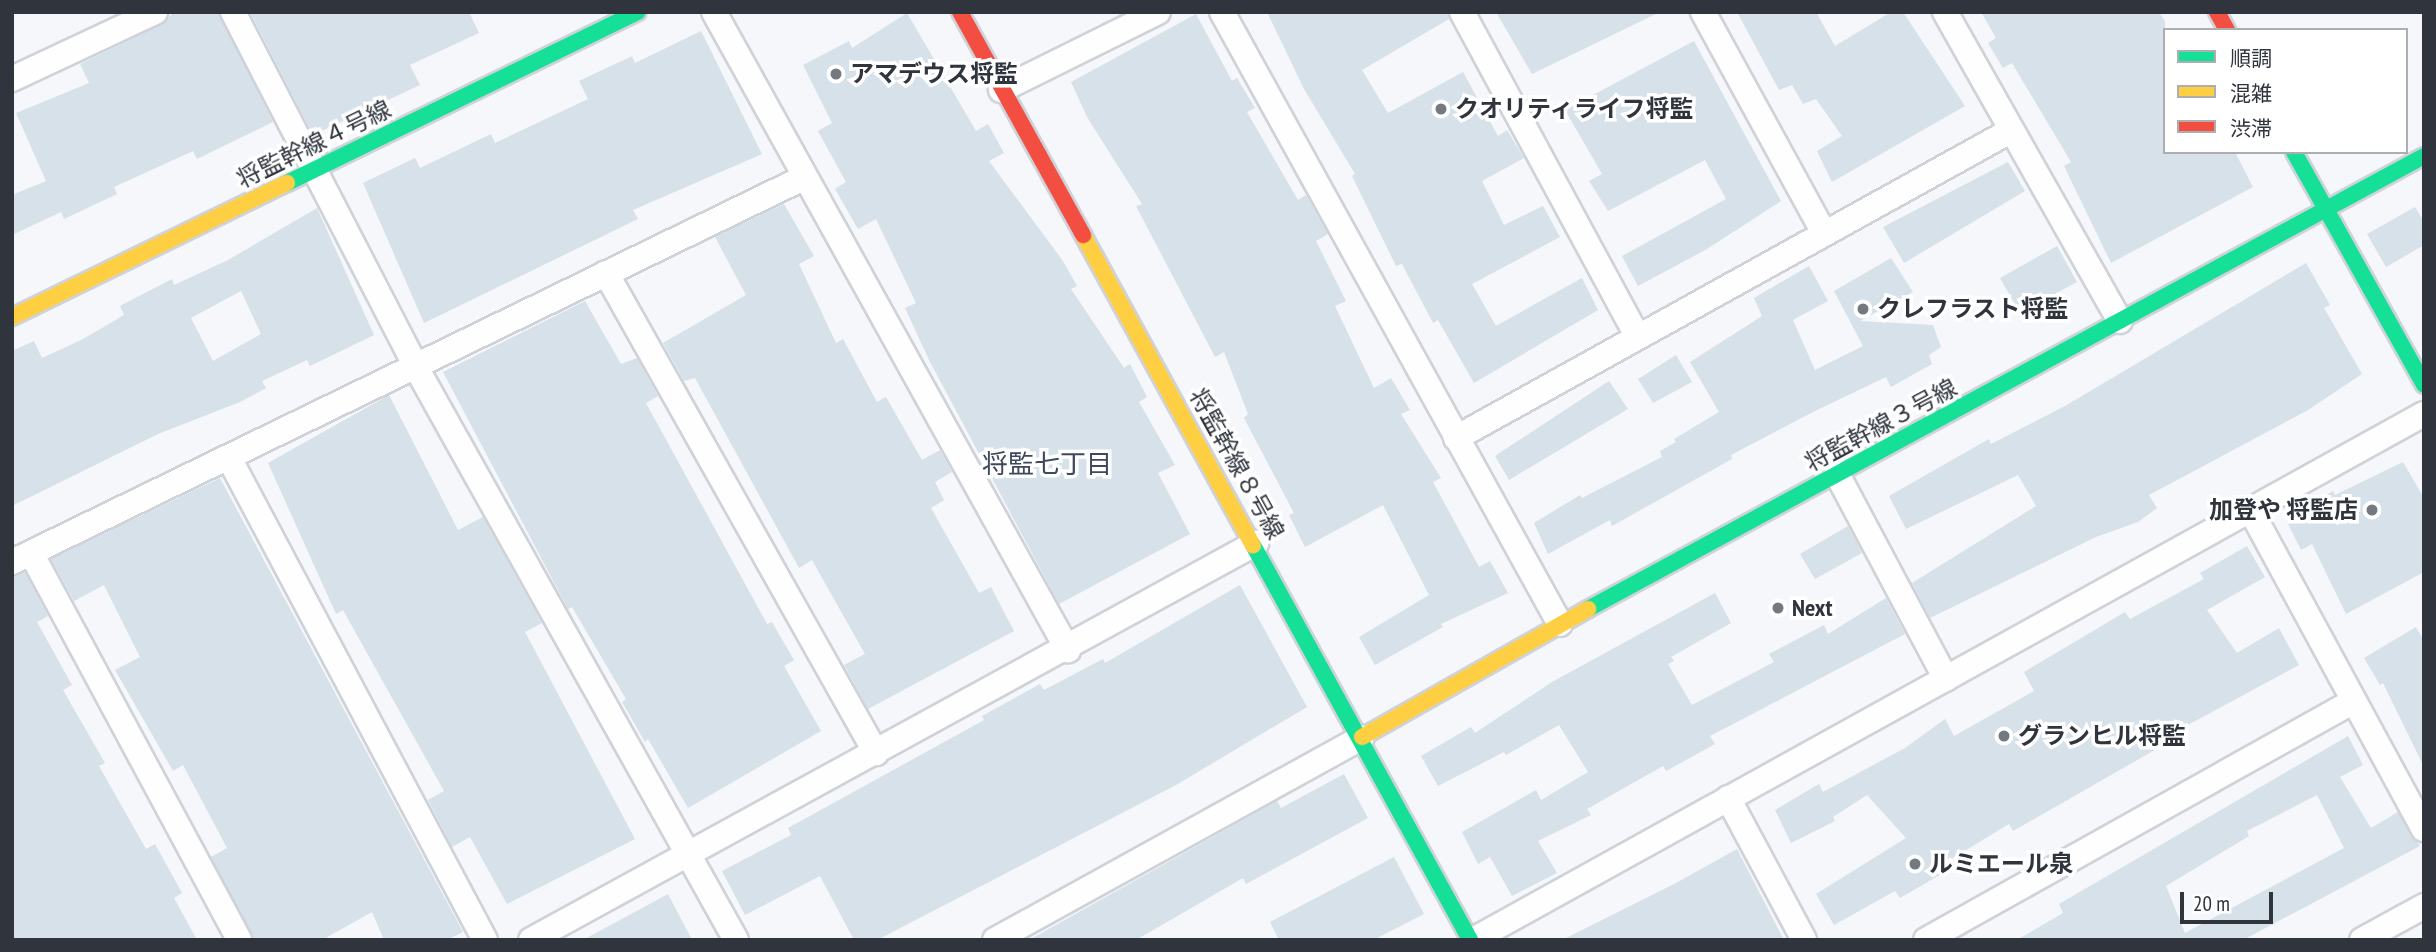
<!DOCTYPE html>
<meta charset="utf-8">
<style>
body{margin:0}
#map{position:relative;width:2436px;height:952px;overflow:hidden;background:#f5f7fa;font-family:"PT Sans Narrow","Noto Sans JP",sans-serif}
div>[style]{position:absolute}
.building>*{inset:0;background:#d6e1e9}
.roads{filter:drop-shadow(2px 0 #cfd2d9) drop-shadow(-2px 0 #cfd2d9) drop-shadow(0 2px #cfd2d9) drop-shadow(0 -2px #cfd2d9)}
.street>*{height:24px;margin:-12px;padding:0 12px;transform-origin:12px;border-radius:12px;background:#fefefe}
.fast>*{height:16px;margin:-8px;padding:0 8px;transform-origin:8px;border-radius:8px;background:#16e098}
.slow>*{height:16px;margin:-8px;padding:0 8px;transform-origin:8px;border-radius:8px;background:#ffcf43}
.jam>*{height:16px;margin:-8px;padding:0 8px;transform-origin:8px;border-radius:8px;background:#f24e42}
.dots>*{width:19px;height:19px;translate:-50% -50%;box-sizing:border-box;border:4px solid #fff;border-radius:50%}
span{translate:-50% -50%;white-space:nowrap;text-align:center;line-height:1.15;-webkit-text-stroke:7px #fff;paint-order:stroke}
.poi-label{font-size:24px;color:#2f343d;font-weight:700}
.left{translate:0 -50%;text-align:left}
.right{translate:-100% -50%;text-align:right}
.street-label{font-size:24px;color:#2f343d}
.neighbourhood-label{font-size:26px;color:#3f495d}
.frame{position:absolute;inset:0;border:14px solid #2f343d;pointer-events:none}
.legend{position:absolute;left:2163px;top:28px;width:245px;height:126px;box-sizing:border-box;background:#fff;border:2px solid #acaeb1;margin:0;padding:9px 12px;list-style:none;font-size:21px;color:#2f343d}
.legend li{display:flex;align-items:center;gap:14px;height:35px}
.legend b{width:35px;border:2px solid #acaeb1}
.scale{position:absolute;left:2180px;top:892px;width:93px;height:32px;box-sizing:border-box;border:4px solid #2f343d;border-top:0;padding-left:9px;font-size:21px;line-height:24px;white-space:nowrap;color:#2f343d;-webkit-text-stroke:5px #fff;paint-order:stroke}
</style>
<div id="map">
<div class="building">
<i style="clip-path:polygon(174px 12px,218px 12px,273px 122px,197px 159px,193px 151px,114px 187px,117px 194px,64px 219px,61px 212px,12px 235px,12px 195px,46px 181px,16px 113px,89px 83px,80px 64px,161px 25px)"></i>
<i style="clip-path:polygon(250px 12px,469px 12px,479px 33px,410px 65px,420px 85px,313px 135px)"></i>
<i style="clip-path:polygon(1267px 12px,1447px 12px,1449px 19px,1362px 70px,1388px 113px,1463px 72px,1498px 136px,1507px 130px,1524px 158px,1482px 181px,1504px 225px,1543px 206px,1560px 237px,1472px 284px,1496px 326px,1582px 278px,1598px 310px,1474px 383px,1438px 320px,1433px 323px,1402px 264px,1396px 266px,1352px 176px,1355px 174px,1304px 89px)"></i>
<i style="clip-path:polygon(1496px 12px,1660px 12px,1532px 74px)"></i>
<i style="clip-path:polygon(1737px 12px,1816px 12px,1835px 46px,1891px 12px,1903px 12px,1965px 106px,1832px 182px,1817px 151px,1842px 136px,1816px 99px,1803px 104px,1792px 85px,1779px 90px)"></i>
<i style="clip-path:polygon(1981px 12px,2159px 12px,2165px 21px,2165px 152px,2235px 152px,2253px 187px,2111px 263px,2064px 166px,2071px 162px,2012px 63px,2003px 68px,1988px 43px,1996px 38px)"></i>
<i style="clip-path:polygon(907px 13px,976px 131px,988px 124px,1004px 153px,989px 161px,1063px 261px,1077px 286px,1071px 289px,1124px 368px,1130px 364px,1147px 397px,1139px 402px,1175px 465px,1158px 473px,1190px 534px,1059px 604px,929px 360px,905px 308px,916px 303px,876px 219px,858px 229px,835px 189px,846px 182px,818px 131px,832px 123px,803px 65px,849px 41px,852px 48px)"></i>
<i style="clip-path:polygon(1196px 14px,1232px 81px,1237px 78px,1255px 108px,1247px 112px,1298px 200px,1306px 195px,1328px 234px,1316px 241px,1346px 301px,1335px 306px,1374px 388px,1391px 378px,1410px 410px,1401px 414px,1441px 478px,1433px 482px,1479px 567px,1490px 561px,1508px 593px,1441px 624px,1443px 627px,1375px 665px,1359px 637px,1429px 595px,1383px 505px,1305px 547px,1289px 515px,1294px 513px,1244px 418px,1248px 414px,1224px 352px,1215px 357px,1136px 206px,1142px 204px,1087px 117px,1071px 82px)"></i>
<i style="clip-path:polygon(701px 31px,762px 154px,633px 210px,638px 219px,424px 323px,363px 183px,415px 158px,420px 168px,491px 134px,495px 143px,588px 99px,579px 81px,632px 56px,635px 63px)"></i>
<i style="clip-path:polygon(1694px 41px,1781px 201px,1707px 249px,1638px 286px,1622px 256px,1726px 199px,1705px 160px,1608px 211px,1589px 181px,1602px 174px,1565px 110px)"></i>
<i style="clip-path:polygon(2008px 162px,2025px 191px,1904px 263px,1883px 227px)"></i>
<i style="clip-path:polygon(784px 204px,814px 256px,799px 264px,836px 343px,843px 339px,877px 402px,886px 397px,922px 460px,940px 450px,952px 472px,935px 482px,944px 500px,931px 508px,979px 593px,991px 587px,1014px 631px,868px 709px,844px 665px,865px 654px,812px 560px,799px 568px,695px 378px,684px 381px,663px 343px,746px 295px,715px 237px)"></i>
<i style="clip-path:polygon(2415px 207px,2424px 222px,2424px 245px,2386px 267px,2367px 234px)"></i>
<i style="clip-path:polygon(evenodd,317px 208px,374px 335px,310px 366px,307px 360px,262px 381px,266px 388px,240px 402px,158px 434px,12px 506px,12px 351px,34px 341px,42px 358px,83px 339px,124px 315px,120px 306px,172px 279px,174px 285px,228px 260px,317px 208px,241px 291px,261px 334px,213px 361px,191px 318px,241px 291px)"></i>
<i style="clip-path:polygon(2057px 246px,2077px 282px,2020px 313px,2000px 278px)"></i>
<i style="clip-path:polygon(1891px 258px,1913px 292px,1860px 321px,1933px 325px,1941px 347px,1929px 355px,1932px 364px,1891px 387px,1886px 377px,1813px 412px,1731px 455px,1732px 459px,1612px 526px,1610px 520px,1548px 554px,1534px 523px,1580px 495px,1582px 498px,1662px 457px,1660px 451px,1676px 442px,1674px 439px,1719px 412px,1690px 362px,1762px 316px,1754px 298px,1809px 266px,1828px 301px,1793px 320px,1815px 370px,1863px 346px,1834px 291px)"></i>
<i style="clip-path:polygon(2306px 263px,2330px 305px,2324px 308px,2362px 374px,2308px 410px,2149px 495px,2157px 508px,2138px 522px,2096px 537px,1930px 618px,1912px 583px,2036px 506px,2018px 475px,1906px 529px,1889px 496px,1989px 439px,1991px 444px,2065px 406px)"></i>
<i style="clip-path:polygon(585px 301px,621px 364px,637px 358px,658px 396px,646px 403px,767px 624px,772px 622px,794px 660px,784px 666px,821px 731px,688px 808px,648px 739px,645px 742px,622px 702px,626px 699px,572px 607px,568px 609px,443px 372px)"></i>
<i style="clip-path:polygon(1676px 355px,1692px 382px,1653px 403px,1638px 379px)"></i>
<i style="clip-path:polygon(1609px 381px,1628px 409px,1509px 480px,1495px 456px)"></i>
<i style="clip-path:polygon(389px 395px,458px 530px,483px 517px,542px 623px,525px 632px,635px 839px,507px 904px,470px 837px,452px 847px,428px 800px,444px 791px,343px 610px,336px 614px,268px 463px)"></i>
<i style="clip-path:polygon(2403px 462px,2424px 498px,2424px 572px,2346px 614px,2312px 544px,2301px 550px,2286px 520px,2333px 491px,2335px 495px)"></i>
<i style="clip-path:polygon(220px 478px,463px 932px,447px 940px,384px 940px,372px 912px,322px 940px,254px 940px,211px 857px,227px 848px,183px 765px,173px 771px,115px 670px,140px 657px,104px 585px,74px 601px,51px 559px)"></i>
<i style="clip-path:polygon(1848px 526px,1862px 553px,1815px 579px,1800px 554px)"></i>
<i style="clip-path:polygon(2247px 546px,2265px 577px,2207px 610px,2237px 653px,2279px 628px,2299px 665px,2186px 726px,2188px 731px,2013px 831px,2009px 824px,1948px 861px,1952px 868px,1900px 898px,1895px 891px,1834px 925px,1816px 894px,1906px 838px,1867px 795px,1833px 817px,1835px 821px,1791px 843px,1775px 810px,1819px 784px,1823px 792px,1905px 748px,1945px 719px,1954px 736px,2034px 691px,2024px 672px,2125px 612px,2130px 619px,2204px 579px,2200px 573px)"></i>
<i style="clip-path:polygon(25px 572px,48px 616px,37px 622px,72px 685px,63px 690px,105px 763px,99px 766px,146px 849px,155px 844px,182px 893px,174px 898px,197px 940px,12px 940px,12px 577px)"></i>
<i style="clip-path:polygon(1240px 585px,1307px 707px,1176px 785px,877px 940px,854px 940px,820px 876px,745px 915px,722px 871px,791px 835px,788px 828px,984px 720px,982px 716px,1040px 684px,1044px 690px,1103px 659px,1105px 663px)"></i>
<i style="clip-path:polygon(1715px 593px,1731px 623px,1671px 657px,1674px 661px,1668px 664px,1692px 705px,1774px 662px,1769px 654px,1824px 625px,1828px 634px,1886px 598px,1905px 634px,1710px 736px,1715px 744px,1666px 771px,1663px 766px,1587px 809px,1591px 815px,1538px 841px,1557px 873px,1512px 896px,1490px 857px,1478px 864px,1462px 832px,1536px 790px,1541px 800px,1588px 772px,1559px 725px,1506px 755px,1504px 752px,1438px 786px,1421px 756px,1471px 727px,1475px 733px,1552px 682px)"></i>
<i style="clip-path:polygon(2416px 627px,2424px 641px,2424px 767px,2383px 683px,2380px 685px,2364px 658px)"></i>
<i style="clip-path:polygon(evenodd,2348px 736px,2363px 765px,2340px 777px,2371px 828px,2398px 812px,2420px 846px,2243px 940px,2017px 940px,2063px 913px,2059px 904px,2348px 736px,2317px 795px,2344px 848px,2185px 933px,2166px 886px,2249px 836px,2247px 831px,2317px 795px)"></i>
<i style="clip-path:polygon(1344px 774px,1368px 818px,1246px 884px,1243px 878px,1136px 940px,1029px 940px,1259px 811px,1277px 801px,1281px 808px)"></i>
<i style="clip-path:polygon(1737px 849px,1784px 940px,1562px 940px,1676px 883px)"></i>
<i style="clip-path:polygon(1394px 857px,1424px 914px,1373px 940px,1279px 940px,1270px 922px)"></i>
<i style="clip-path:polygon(668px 894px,692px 940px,583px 940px)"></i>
</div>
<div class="roads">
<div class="street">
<i style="left:233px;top:12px;width:402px;rotate:62.7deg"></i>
<i style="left:417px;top:369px;width:654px;rotate:60.81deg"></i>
<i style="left:714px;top:12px;width:730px;rotate:60.98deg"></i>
<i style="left:1222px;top:12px;width:699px;rotate:61.09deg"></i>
<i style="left:1462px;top:12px;width:368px;rotate:61.6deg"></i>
<i style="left:1703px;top:12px;width:252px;rotate:61.3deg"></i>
<i style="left:1945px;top:12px;width:355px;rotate:60.5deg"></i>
<i style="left:12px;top:79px;width:158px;rotate:-25.1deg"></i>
<i style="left:1001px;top:90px;width:175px;rotate:-26.4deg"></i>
<i style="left:606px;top:273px;width:551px;rotate:60.64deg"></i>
<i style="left:1456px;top:438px;width:633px;rotate:-28.99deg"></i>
<i style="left:229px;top:458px;width:546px;rotate:62.03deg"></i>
<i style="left:1837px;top:474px;width:232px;rotate:62deg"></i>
<i style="left:2251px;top:511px;width:362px;rotate:61.5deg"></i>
<i style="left:31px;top:553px;width:439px;rotate:61.7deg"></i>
<i style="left:12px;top:562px;width:879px;rotate:-25.89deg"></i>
<i style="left:1728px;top:798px;width:161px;rotate:61.8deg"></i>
<i style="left:531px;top:940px;width:827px;rotate:-28.7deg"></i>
<i style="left:995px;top:940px;width:419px;rotate:-28.9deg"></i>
<i style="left:1473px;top:940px;width:1087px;rotate:-28.95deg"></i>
<i style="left:1926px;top:940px;width:489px;rotate:-29.2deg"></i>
<i style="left:2362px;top:940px;width:71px;rotate:-28.7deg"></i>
</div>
<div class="fast">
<i style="left:2294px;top:152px;width:267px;rotate:60.8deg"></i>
<i style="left:287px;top:183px;width:390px;rotate:-26deg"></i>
<i style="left:1253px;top:545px;width:451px;rotate:61.2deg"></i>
<i style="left:1588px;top:609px;width:951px;rotate:-28.45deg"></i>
</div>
<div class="slow">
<i style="left:1083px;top:235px;width:354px;rotate:61.3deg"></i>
<i style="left:12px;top:317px;width:306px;rotate:-26deg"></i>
<i style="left:1362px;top:737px;width:260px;rotate:-29.5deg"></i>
</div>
<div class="jam">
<i style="left:960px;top:12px;width:255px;rotate:61.1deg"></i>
<i style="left:2217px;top:12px;width:21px;rotate:61deg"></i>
</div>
</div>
<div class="dots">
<i style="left:836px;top:74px;background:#74787f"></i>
<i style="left:1441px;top:109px;background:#74787f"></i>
<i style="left:1863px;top:309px;background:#74787f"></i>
<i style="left:2372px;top:510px;background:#74787f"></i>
<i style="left:1778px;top:608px;background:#74787f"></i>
<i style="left:2004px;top:736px;background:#74787f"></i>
<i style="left:1915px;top:864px;background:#74787f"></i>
</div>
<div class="poi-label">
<span class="left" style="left:850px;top:74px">アマデウス将監</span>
<span class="left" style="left:1455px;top:109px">クオリティライフ将監</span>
<span class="left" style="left:1877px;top:309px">クレフラスト将監</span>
<span class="right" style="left:2358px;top:510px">加登や 将監店</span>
<span class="left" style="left:1792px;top:608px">Next</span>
<span class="left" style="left:2018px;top:736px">グランヒル将監</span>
<span class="left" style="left:1929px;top:864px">ルミエール泉</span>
</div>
<div class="street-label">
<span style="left:314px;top:144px;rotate:-26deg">将監幹線４号線</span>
<span style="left:1881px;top:425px;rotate:-28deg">将監幹線３号線</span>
<span style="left:1237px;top:464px;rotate:61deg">将監幹線８号線</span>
</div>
<div class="neighbourhood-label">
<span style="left:1047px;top:464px">将監七丁目</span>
</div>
<div class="frame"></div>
<ul class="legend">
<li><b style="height:9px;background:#16e098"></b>順調</li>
<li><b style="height:9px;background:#ffcf43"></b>混雑</li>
<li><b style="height:9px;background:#f24e42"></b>渋滞</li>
</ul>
<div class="scale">20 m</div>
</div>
